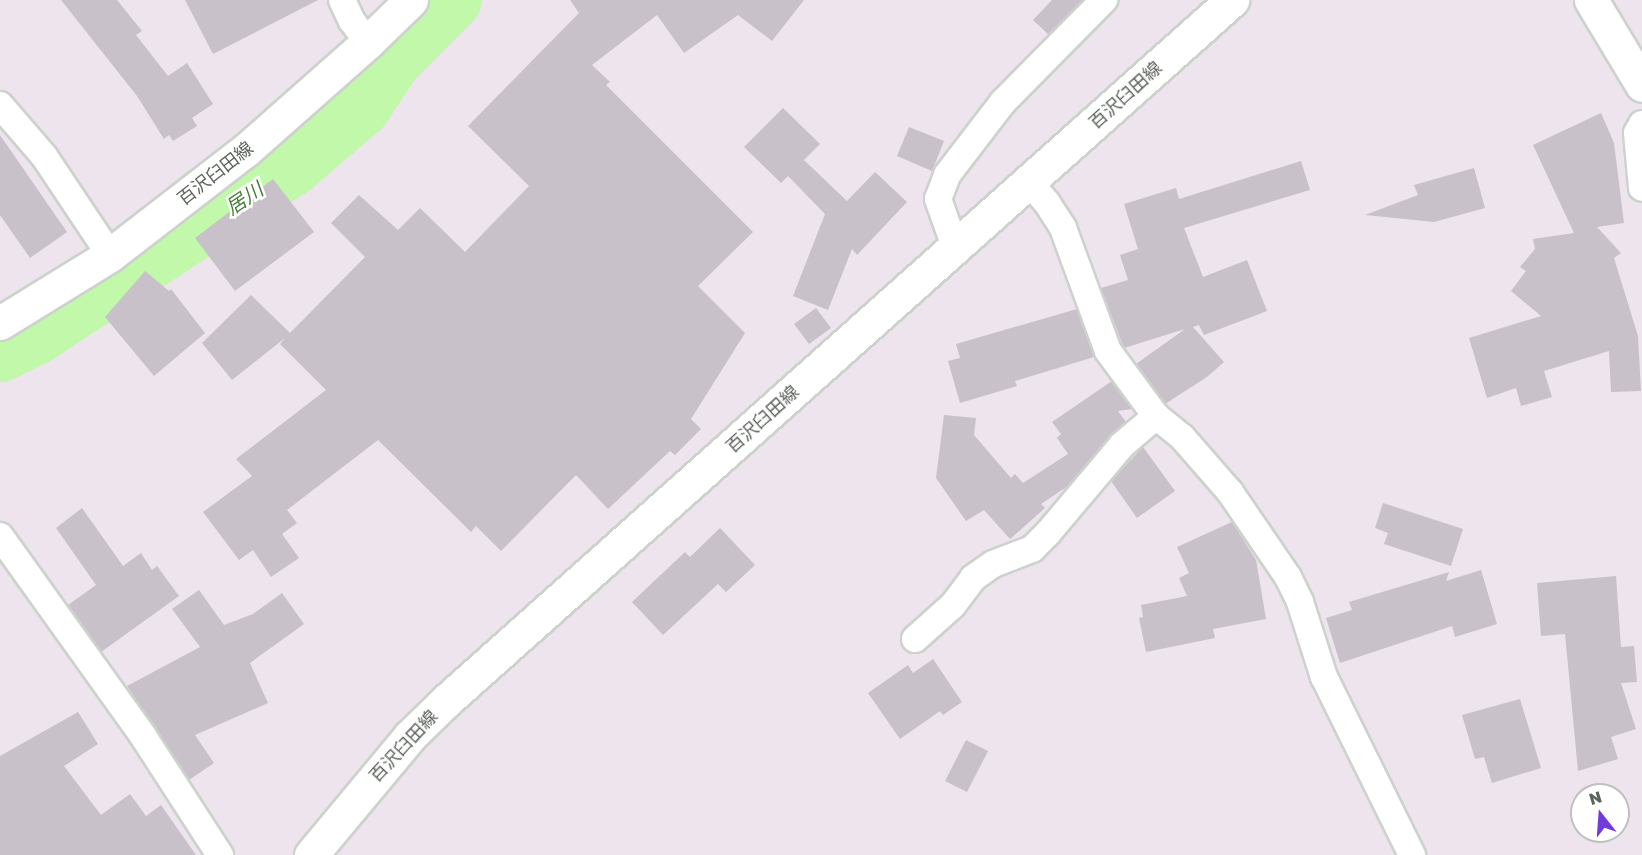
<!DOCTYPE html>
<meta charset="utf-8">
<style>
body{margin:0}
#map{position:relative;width:1642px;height:855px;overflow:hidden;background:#ede4ed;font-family:"Golos Text","Noto Sans JP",sans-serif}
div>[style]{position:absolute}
.river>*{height:57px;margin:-28.5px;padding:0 28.5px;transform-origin:28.5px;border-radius:28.5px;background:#c2f8aa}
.building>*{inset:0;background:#c8c1c9}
.roads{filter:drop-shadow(2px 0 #cdd2cc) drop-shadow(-2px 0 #cdd2cc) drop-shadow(0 2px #cdd2cc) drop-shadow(0 -2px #cdd2cc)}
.minor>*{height:26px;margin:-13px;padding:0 13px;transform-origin:13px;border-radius:13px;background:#fff}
.secondary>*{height:33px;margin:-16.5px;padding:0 16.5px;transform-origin:16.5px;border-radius:16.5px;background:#fff}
span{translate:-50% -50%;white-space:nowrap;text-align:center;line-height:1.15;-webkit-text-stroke:5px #fff;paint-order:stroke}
.street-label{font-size:18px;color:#5d635c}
.water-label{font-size:20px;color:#497f39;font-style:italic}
.north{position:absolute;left:1570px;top:783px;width:60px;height:60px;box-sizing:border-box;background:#fff;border:2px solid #bec1be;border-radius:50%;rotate:343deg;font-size:16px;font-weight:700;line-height:24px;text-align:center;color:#5d635c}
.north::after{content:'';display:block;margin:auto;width:21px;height:27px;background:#713cdb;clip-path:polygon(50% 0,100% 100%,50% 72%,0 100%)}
</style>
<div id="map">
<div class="river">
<i style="left:0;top:353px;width:41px;rotate:-25.9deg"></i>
<i style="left:37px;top:335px;width:307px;rotate:-33.4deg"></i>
<i style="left:293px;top:166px;width:89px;rotate:-40.5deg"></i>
<i style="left:361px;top:108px;width:56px;rotate:-56.6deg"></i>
<i style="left:392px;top:61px;width:86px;rotate:-45deg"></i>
</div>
<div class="building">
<i style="clip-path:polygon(61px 0,117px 0,142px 31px,136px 35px,168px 76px,187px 63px,213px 104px,192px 118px,197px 126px,173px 141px,169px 135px,164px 139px,137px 96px)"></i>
<i style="clip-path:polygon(185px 0,318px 0,213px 54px)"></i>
<i style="clip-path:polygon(570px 0,804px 0,772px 41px,738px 15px,684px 53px,657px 15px,592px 65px,610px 82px,606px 85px,753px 232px,698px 286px,745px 333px,691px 419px,701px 429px,675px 455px,670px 451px,608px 509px,576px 475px,501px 551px,476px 526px,471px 532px,378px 440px,287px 510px,297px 523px,282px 534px,299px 558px,271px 577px,253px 550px,239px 560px,203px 512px,252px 476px,236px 459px,326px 390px,280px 344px,285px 338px,232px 380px,202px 343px,251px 295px,290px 333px,365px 257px,331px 223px,359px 195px,398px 230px,420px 208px,465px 252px,529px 186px,468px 126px,579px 13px)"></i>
<i style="clip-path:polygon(1052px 0,1083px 0,1049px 35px,1033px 20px)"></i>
<i style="clip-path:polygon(783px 108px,820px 144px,804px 160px,847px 201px,875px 172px,907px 202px,857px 255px,852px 249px,828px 310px,793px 296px,825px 214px,788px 176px,781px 183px,744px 147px)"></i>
<i style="clip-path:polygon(1601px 113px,1614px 143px,1624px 223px,1597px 227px,1621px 253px,1614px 258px,1638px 336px,1641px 391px,1611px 392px,1609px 351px,1544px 371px,1552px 397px,1521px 406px,1516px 388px,1487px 398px,1469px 338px,1541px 316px,1511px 291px,1526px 271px,1520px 267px,1535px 249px,1533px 239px,1574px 233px,1533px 145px)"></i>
<i style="clip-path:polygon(909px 127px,944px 141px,932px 171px,897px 156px)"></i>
<i style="clip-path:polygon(0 135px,67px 232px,30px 258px,0 215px)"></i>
<i style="clip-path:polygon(1301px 161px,1310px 190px,1184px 228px,1203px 277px,1247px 260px,1267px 311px,1204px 335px,1199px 325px,1193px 327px,1224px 362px,1207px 377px,1165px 404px,1136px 364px,1185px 329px,1124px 348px,1101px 288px,1128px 280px,1120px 255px,1138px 249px,1124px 204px,1176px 188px,1179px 199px)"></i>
<i style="clip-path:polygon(1474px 168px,1485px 208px,1434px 222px,1365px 215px,1418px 195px,1414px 185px)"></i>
<i style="clip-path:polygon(273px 179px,314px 232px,235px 291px,195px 238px)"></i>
<i style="clip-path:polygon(145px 271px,169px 291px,171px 289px,205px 333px,154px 376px,105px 317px)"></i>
<i style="clip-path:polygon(816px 308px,831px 328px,809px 344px,794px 324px)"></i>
<i style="clip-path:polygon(1077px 309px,1094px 357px,1015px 381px,1017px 386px,960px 403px,948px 361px,960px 358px,956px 344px)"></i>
<i style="clip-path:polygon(1112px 381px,1132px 409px,1118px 411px,1126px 422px,1111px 435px,1068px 486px,1041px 504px,1045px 508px,1010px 539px,984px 510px,966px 521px,936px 478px,944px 415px,976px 418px,974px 435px,1011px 478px,1015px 474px,1023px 483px,1068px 454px,1057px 438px,1061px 434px,1052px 422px)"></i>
<i style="clip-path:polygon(1143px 447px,1175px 491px,1137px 518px,1111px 481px)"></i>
<i style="clip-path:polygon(1383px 503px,1463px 529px,1451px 566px,1384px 544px,1388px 533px,1375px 528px)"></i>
<i style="clip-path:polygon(82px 508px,123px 566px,141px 553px,152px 570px,157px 566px,179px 596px,101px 652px,68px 605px,96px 585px,56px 528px)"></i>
<i style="clip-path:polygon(1232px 522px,1256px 560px,1266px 619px,1213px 629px,1215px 638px,1146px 652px,1139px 618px,1143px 617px,1141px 605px,1187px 596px,1179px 578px,1189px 573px,1177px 547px)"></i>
<i style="clip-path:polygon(720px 528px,755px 565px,726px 592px,718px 584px,663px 635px,632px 602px,685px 552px,690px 557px)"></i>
<i style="clip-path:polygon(1481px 570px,1497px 624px,1455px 637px,1452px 626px,1340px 663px,1326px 618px,1352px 610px,1349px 602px,1449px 572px,1446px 581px)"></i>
<i style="clip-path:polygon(1616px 576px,1621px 647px,1634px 646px,1637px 682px,1621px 683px,1636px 729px,1611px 737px,1618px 759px,1578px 771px,1565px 634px,1541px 636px,1537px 583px)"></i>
<i style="clip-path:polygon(199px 590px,224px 625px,253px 614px,282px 593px,304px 624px,250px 663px,268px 703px,195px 735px,214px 763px,189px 780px,127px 686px,200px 647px,172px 609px)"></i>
<i style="clip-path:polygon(933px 659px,962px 702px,943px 715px,940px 711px,900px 739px,868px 693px,908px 665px,913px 673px)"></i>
<i style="clip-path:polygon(1520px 699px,1541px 768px,1492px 783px,1484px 757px,1475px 759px,1462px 715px)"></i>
<i style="clip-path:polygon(78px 712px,98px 744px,64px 766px,101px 815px,130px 794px,146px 816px,161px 805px,196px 855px,0 855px,0 756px)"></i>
<i style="clip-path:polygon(966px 740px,988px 751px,967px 792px,945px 781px)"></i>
</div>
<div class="roads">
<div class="minor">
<i style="left:342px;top:0;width:23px;rotate:65deg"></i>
<i style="left:352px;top:21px;width:26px;rotate:53deg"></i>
<i style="left:0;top:105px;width:67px;rotate:49.2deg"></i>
<i style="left:44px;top:156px;width:119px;rotate:56.3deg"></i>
<i style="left:1642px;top:124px;width:10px;rotate:119deg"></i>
<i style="left:1637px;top:133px;width:55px;rotate:84.8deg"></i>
<i style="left:1028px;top:181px;width:29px;rotate:49deg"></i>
<i style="left:1047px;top:203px;width:30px;rotate:57deg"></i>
<i style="left:1063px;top:228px;width:131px;rotate:69.9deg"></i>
<i style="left:1108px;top:351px;width:81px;rotate:53.6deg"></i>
<i style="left:1156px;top:416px;width:33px;rotate:39deg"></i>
<i style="left:1182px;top:437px;width:73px;rotate:48.9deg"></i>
<i style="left:1230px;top:492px;width:103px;rotate:55.7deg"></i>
<i style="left:1288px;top:577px;width:28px;rotate:64deg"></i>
<i style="left:1300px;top:602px;width:79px;rotate:72.3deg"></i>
<i style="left:1324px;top:677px;width:199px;rotate:63.7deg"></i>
<i style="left:955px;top:247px;width:51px;rotate:-109.5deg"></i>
<i style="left:938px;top:199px;width:26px;rotate:-69deg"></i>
<i style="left:947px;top:175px;width:92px;rotate:-52.5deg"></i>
<i style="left:1003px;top:102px;width:144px;rotate:-45.3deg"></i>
<i style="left:0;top:536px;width:246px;rotate:54.4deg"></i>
<i style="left:143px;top:736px;width:142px;rotate:57.1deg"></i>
<i style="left:915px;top:639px;width:51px;rotate:-41.8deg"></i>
<i style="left:953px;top:605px;width:34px;rotate:-53deg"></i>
<i style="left:973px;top:578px;width:24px;rotate:-35deg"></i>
<i style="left:993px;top:564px;width:42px;rotate:-21deg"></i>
<i style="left:1032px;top:549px;width:23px;rotate:-45deg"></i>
<i style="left:1048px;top:533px;width:115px;rotate:-49.9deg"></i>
<i style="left:1122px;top:445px;width:45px;rotate:-40.5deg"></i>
</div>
<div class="secondary">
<i style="left:1591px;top:0;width:99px;rotate:59deg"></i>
<i style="left:0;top:323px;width:129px;rotate:-31.7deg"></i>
<i style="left:110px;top:255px;width:172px;rotate:-37.7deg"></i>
<i style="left:246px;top:150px;width:163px;rotate:-41.5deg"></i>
<i style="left:368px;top:42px;width:60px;rotate:-44.3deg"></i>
<i style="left:311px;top:855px;width:155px;rotate:-50.2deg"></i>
<i style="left:410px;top:736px;width:52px;rotate:-44.2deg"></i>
<i style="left:447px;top:700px;width:1052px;rotate:-41.72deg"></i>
</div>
</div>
<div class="street-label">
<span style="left:1125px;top:95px;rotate:-42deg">百沢臼田線</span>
<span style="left:215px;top:173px;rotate:-38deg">百沢臼田線</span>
<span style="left:762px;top:419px;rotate:-42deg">百沢臼田線</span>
<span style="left:403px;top:746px;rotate:-47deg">百沢臼田線</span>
</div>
<div class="water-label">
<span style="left:244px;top:198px;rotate:-34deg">居川</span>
</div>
<div class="north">N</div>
</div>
